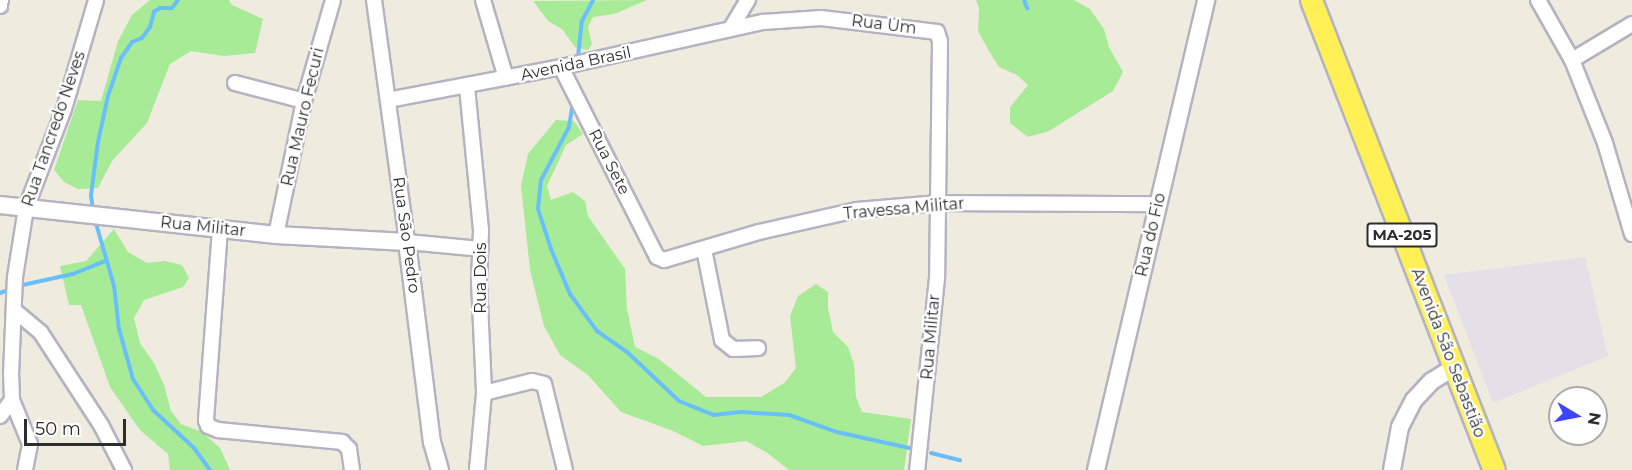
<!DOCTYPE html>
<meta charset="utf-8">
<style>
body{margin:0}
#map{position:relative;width:1632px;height:470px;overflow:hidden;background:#f0ebdf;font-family:Montserrat,sans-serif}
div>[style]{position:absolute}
.industrial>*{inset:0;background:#e3e0e8}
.green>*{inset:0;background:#a7eb96}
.stream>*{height:4px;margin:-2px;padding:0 2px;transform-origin:2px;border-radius:2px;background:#69bffb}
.roads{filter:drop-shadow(2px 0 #b3b3c2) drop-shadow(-2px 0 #b3b3c2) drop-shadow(0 2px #b3b3c2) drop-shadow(0 -2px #b3b3c2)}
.minor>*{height:14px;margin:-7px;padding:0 7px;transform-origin:7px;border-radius:7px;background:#fff}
.tertiary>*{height:16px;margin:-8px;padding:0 8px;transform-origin:8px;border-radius:8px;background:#fff}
.primary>*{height:21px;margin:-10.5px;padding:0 10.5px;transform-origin:10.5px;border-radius:10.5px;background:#fff055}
span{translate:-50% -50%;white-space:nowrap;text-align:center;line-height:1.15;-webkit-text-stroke:4.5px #fff;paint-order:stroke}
.shield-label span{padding:2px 4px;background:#fff;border:2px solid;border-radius:4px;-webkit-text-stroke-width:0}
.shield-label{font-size:15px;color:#2d2d2d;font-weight:700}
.street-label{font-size:16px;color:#2d2d2d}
.north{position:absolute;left:1548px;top:386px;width:60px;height:60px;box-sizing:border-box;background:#fff;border:2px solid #ababab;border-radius:50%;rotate:100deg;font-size:16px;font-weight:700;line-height:24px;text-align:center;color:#2d2d2d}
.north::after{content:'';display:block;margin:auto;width:21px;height:27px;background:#3d44ff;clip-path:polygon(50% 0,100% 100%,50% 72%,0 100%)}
.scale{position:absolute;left:24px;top:419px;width:102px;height:27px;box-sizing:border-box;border:3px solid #2d2d2d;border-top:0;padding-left:8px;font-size:18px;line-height:21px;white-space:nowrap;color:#2d2d2d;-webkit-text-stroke:4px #fff;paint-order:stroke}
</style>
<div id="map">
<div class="industrial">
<i style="clip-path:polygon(1585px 257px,1608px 356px,1493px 403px,1444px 275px)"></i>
</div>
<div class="green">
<i style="clip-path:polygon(150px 0,229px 0,232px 5px,263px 19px,255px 53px,224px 56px,191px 51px,170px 64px,147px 123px,112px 161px,98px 188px,78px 189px,64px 182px,54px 170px,78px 100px,101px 101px,118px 41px,132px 15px)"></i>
<i style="clip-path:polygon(647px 0,614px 14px,593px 17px,588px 27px,592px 44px,588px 50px,575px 47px,562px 29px,548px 21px,533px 1px)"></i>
<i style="clip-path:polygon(976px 0,1074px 0,1090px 9px,1104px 29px,1109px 47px,1123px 72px,1113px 91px,1049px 131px,1028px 137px,1010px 123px,1010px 107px,1028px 85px,1017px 75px,999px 67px,989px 51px,978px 31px,979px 8px)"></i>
<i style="clip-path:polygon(556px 120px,574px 121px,583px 134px,566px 145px,547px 186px,551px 200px,573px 192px,585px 201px,588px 216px,625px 269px,627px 309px,635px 347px,659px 359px,706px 397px,761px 397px,784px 383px,796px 368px,790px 316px,798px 296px,816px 284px,828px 292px,828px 308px,833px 332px,848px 347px,854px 364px,856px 397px,862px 412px,911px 419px,904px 470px,789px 470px,766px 452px,746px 441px,703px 446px,673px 431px,621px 412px,588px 375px,560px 355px,544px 326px,530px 270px,521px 186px,528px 154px)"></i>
<i style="clip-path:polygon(114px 229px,128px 252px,147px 263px,165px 261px,182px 265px,189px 278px,183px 287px,144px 300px,134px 318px,140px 343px,154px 363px,164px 385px,171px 411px,181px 424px,202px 432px,220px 448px,230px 470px,170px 470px,168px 454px,140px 430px,110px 387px,81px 305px,69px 305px,60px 266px,86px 261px)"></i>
</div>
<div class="stream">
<i style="left:1024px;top:0;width:9px;rotate:69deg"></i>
<i style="left:578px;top:57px;width:36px;rotate:-84deg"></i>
<i style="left:582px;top:21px;width:24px;rotate:-62deg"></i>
<i style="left:572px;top:108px;width:19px;rotate:99deg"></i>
<i style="left:569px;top:127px;width:60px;rotate:117.8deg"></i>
<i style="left:541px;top:180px;width:29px;rotate:96deg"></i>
<i style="left:538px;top:209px;width:42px;rotate:72deg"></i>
<i style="left:551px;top:249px;width:49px;rotate:67.1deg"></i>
<i style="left:570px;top:294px;width:46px;rotate:53.9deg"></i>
<i style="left:597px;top:331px;width:35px;rotate:35deg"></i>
<i style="left:626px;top:351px;width:73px;rotate:43.3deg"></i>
<i style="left:679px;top:401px;width:37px;rotate:22deg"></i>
<i style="left:713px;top:415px;width:28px;rotate:-6deg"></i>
<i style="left:741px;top:412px;width:48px;rotate:3.6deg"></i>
<i style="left:789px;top:415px;width:51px;rotate:19.5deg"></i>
<i style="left:837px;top:432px;width:74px;rotate:12.5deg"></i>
<i style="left:93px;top:210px;width:15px;rotate:-98deg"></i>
<i style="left:91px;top:195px;width:53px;rotate:-82.5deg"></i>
<i style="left:98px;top:142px;width:47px;rotate:-77.7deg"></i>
<i style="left:108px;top:96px;width:40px;rotate:-71.1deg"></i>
<i style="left:121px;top:58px;width:19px;rotate:-55deg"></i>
<i style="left:132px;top:42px;width:11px;rotate:-22deg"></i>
<i style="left:142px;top:38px;width:14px;rotate:-54deg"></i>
<i style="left:150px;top:27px;width:16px;rotate:-75deg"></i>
<i style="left:154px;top:12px;width:7px;rotate:-34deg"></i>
<i style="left:160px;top:8px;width:12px"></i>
<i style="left:172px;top:8px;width:10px;rotate:-53deg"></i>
<i style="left:95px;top:220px;width:69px;rotate:73.9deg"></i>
<i style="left:114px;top:286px;width:43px;rotate:83.4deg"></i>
<i style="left:119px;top:329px;width:52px;rotate:74.4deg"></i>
<i style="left:133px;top:379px;width:37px;rotate:57deg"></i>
<i style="left:153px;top:410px;width:56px;rotate:42.8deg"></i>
<i style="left:194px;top:448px;width:27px;rotate:54deg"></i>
<i style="left:18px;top:286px;width:56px;rotate:-12.3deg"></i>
<i style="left:73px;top:274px;width:35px;rotate:-22deg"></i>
<i style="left:0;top:293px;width:12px;rotate:-20deg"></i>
<i style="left:931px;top:453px;width:30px;rotate:14deg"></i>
</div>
<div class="roads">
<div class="minor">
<i style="left:374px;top:0;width:244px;rotate:82.2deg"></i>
<i style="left:407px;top:242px;width:74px;rotate:5.4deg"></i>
<i style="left:483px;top:0;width:81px;rotate:73.6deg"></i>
<i style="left:1538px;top:0;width:69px;rotate:60.5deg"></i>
<i style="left:1572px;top:60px;width:89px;rotate:68.3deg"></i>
<i style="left:1605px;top:143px;width:95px;rotate:73.5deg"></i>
<i style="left:0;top:6px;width:6px;rotate:-81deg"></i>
<i style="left:731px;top:28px;width:33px;rotate:-59deg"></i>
<i style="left:1572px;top:60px;width:70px;rotate:-31deg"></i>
<i style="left:561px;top:67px;width:213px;rotate:63.2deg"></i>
<i style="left:657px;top:257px;width:8px;rotate:23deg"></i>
<i style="left:664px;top:260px;width:99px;rotate:-16.4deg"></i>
<i style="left:759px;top:232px;width:100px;rotate:-12.7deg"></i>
<i style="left:857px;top:210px;width:82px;rotate:-4.9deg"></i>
<i style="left:939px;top:203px;width:220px;rotate:0.3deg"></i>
<i style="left:235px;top:83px;width:71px;rotate:14.6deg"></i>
<i style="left:467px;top:87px;width:145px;rotate:84.4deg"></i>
<i style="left:481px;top:231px;width:50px;rotate:92.3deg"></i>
<i style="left:479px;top:281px;width:112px;rotate:87.4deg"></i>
<i style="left:484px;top:393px;width:77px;rotate:95.2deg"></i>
<i style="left:388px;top:100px;width:176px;rotate:-10.8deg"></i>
<i style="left:561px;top:67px;width:207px;rotate:-12.6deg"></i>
<i style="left:763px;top:22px;width:58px;rotate:-3.9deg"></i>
<i style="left:821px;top:18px;width:117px;rotate:6.9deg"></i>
<i style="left:937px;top:32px;width:9px;rotate:72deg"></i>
<i style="left:940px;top:41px;width:237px;rotate:90.7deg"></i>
<i style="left:937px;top:278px;width:193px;rotate:95.9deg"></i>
<i style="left:220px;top:229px;width:192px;rotate:94.2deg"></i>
<i style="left:206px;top:420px;width:6px;rotate:72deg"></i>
<i style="left:208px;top:426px;width:11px;rotate:22deg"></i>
<i style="left:218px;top:430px;width:125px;rotate:5.5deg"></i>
<i style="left:342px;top:442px;width:10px;rotate:45deg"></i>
<i style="left:349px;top:449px;width:21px;rotate:82deg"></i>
<i style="left:276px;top:235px;width:137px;rotate:-78.2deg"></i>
<i style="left:304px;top:101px;width:105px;rotate:-74deg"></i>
<i style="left:704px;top:249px;width:93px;rotate:78.8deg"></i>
<i style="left:722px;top:340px;width:14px;rotate:39deg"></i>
<i style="left:733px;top:349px;width:25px;rotate:-2deg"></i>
<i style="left:14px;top:310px;width:35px;rotate:40deg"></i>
<i style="left:41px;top:333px;width:110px;rotate:56.9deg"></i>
<i style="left:101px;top:425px;width:51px;rotate:62.9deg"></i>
<i style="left:484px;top:393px;width:49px;rotate:-14deg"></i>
<i style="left:532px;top:381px;width:12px;rotate:14deg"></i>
<i style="left:544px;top:384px;width:89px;rotate:76.3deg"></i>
<i style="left:0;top:416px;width:20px;rotate:-53deg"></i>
<i style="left:25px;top:470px;width:26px;rotate:-79deg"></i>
<i style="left:30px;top:444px;width:48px;rotate:-112.2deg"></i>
<i style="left:12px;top:400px;width:25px;rotate:-92deg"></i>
<i style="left:11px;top:375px;width:98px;rotate:-87.7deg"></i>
<i style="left:15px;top:277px;width:70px;rotate:-80.9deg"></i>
<i style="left:26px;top:208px;width:106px;rotate:-69deg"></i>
<i style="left:64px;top:109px;width:114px;rotate:-73.6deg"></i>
</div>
<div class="tertiary">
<i style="left:0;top:205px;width:278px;rotate:6.2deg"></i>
<i style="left:276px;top:235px;width:131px;rotate:3.1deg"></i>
<i style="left:407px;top:242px;width:202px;rotate:82.9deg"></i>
<i style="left:432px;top:442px;width:29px;rotate:74deg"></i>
<i style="left:1096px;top:470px;width:483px;rotate:-76.8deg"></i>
<i style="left:1392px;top:470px;width:44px;rotate:-79.5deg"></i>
<i style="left:1400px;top:427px;width:30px;rotate:-63deg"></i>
<i style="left:1414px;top:400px;width:26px;rotate:-47deg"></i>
<i style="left:1432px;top:381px;width:25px;rotate:-32deg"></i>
</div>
<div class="primary">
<i style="left:1311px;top:0;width:504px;rotate:68.73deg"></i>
</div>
</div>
<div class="shield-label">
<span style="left:1402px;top:235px">MA-205</span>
</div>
<div class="street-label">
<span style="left:884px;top:25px;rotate:7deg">Rua Um</span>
<span style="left:576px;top:64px;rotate:-12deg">Avenida Brasil</span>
<span style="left:303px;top:117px;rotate:-77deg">Rua Mauro Fecuri</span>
<span style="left:54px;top:129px;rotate:-71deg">Rua Tancredo Neves</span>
<span style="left:609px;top:162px;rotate:63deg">Rua Sete</span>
<span style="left:904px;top:209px;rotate:-5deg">Travessa Militar</span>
<span style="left:203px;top:227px;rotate:6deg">Rua Militar</span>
<span style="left:406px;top:235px;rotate:82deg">Rua São Pedro</span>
<span style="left:1151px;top:235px;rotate:-77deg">Rua do Fio</span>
<span style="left:481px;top:278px;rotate:-90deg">Rua Dois</span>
<span style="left:931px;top:337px;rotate:-85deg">Rua Militar</span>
<span style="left:1448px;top:353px;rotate:69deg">Avenida São Sebastião</span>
</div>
<div class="north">N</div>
<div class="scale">50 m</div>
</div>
